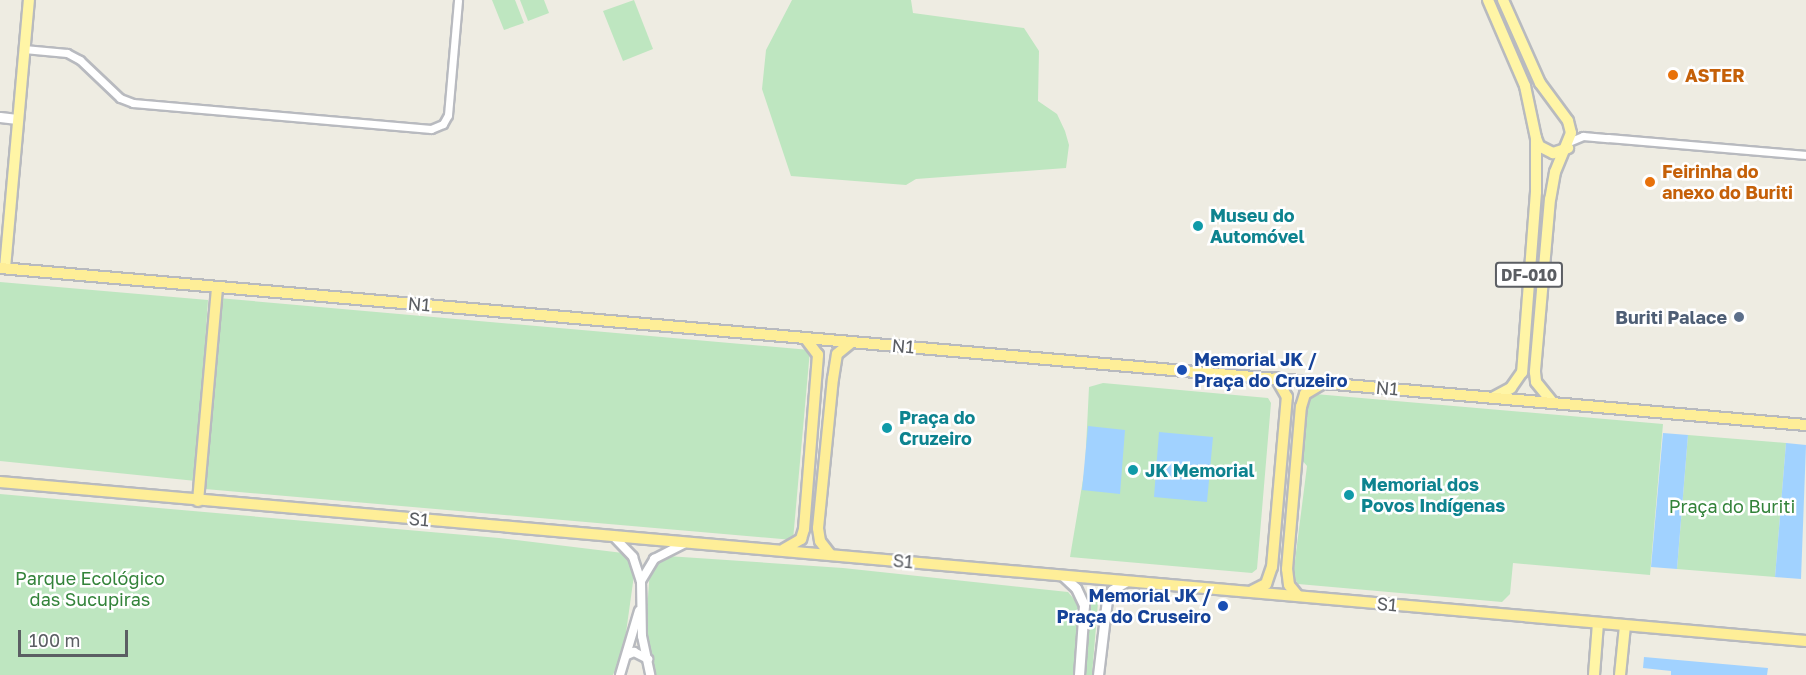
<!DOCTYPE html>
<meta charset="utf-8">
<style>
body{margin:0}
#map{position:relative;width:1806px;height:675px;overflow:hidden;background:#eeece2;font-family:"Golos Text",sans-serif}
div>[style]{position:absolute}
.green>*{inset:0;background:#bee6c0}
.water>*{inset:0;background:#a1d2ff}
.roads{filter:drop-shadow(2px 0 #b8babf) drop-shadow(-2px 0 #b8babf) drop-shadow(0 2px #b8babf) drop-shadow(0 -2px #b8babf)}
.minor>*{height:7px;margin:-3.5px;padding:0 3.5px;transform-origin:3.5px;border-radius:3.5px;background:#fff}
.tertiary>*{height:8px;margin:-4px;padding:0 4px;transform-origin:4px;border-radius:4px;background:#fff}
.secondary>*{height:9px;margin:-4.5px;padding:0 4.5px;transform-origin:4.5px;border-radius:4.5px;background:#fff}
.primary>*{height:10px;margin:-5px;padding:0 5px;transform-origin:5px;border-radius:5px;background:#fff5a6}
.trunk>*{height:10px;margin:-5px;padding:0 5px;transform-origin:5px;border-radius:5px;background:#feee98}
.dots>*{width:16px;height:16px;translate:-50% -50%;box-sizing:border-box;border:3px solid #fff;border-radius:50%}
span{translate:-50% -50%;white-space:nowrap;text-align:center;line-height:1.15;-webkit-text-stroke:5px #fff;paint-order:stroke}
.shield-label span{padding:2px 4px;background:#fff;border:2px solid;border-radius:4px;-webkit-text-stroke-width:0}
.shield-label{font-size:16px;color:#5b5e63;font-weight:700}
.food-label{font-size:18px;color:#c56008;font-weight:700}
.left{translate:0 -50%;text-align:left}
.culture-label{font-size:18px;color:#0d838f;font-weight:700}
.street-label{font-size:18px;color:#5b5e63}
.service-label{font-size:18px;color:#4e5e75;font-weight:700}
.right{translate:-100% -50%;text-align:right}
.transit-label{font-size:18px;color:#164399;font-weight:700}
.park-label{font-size:18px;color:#33833a}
.scale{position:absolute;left:18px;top:630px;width:110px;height:27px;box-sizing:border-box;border:3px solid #5b5e63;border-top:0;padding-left:8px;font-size:18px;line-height:21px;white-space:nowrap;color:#5b5e63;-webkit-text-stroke:4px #fff;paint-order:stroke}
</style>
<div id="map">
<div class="green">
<i style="clip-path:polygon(492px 0,515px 0,524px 23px,504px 30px)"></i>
<i style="clip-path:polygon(520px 0,544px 0,549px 13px,528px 21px)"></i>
<i style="clip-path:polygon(634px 0,653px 49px,623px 61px,603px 11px)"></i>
<i style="clip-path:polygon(792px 0,911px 0,913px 13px,1024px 28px,1039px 51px,1038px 101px,1057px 114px,1065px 131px,1069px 145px,1066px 168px,916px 179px,906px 185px,791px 176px,762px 89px,766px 50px)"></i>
<i style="clip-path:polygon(0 282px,208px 300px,196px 481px,0 461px)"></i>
<i style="clip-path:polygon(218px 298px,810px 350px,793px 540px,205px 489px)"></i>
<i style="clip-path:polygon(1103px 383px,1268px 398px,1271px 403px,1257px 569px,1252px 573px,1070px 557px,1085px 468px,1089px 387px)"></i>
<i style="clip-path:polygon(1315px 394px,1663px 424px,1650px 575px,1513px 563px,1510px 594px,1502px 602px,1298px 584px,1293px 576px,1307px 466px,1302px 460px,1307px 400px)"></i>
<i style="clip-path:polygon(1688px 435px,1786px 443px,1775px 577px,1677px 569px)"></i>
<i style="clip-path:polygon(0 494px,499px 538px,623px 553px,635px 568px,624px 647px,613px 675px,0 675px)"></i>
<i style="clip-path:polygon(667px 556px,843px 568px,1068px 592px,1080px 606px,1074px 675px,654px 675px,646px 624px,650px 569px)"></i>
<i style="clip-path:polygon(1090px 589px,1099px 590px,1092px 675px,1082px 675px)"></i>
</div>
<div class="water">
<i style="clip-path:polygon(1088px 426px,1125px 430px,1120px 494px,1082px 490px)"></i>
<i style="clip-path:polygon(1159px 432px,1213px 437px,1207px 502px,1154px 497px)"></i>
<i style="clip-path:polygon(1663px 433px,1688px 435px,1677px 569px,1651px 567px)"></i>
<i style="clip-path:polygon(1786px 443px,1806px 445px,1801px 579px,1775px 577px)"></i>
<i style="clip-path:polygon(1644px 657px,1768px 668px,1767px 675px,1671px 675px,1671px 671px,1643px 668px)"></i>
</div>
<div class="roads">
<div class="minor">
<i style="left:24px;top:49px;width:43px;rotate:5.3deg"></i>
<i style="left:67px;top:53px;width:15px;rotate:28deg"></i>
<i style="left:80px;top:60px;width:55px;rotate:43.5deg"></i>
<i style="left:120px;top:98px;width:14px;rotate:21deg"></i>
<i style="left:133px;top:103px;width:299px;rotate:5deg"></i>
<i style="left:431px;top:129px;width:13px;rotate:-23deg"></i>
<i style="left:443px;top:124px;width:10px;rotate:-61deg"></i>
<i style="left:448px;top:115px;width:115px;rotate:-85deg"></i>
<i style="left:1571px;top:141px;width:13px;rotate:-23deg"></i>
<i style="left:1583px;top:136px;width:25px;rotate:5deg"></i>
<i style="left:1608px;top:138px;width:199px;rotate:4.9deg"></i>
</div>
<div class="tertiary">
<i style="left:613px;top:536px;width:29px;rotate:46deg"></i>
<i style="left:633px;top:557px;width:25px;rotate:72deg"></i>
<i style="left:641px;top:581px;width:55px;rotate:89deg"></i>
<i style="left:642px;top:636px;width:40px;rotate:78deg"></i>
<i style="left:641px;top:581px;width:26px;rotate:-59deg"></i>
<i style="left:654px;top:559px;width:36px;rotate:-27deg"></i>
<i style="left:627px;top:655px;width:8px;rotate:-23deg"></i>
<i style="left:634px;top:652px;width:16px;rotate:27deg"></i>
<i style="left:620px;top:675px;width:67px;rotate:-73.5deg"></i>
</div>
<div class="secondary">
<i style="left:0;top:117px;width:17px;rotate:7deg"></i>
<i style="left:1062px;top:575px;width:19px;rotate:43deg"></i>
<i style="left:1076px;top:588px;width:19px;rotate:65deg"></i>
<i style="left:1084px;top:605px;width:70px;rotate:94.1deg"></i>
<i style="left:1098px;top:675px;width:77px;rotate:-83.2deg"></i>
<i style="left:1107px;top:599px;width:10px;rotate:-61deg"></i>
<i style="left:1112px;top:590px;width:17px;rotate:-31deg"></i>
</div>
<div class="primary">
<i style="left:1488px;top:0;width:94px;rotate:66.7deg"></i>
<i style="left:1525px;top:86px;width:53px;rotate:78.1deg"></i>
<i style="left:1536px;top:138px;width:54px;rotate:90deg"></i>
<i style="left:1536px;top:192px;width:181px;rotate:94.4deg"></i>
<i style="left:1522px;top:372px;width:19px;rotate:125deg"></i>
<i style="left:1511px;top:388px;width:19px;rotate:152deg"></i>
<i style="left:1503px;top:0;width:91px;rotate:66deg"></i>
<i style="left:1540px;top:83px;width:47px;rotate:53.6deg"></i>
<i style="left:1568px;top:121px;width:12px;rotate:76deg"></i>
<i style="left:1571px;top:133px;width:42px;rotate:112.3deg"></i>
<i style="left:1555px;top:172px;width:27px;rotate:100deg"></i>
<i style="left:1550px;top:199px;width:174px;rotate:95deg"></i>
<i style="left:1535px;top:372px;width:10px;rotate:84deg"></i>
<i style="left:1536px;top:382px;width:26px;rotate:51deg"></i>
<i style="left:1536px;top:138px;width:9px;rotate:69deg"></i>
<i style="left:1539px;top:146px;width:16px;rotate:27deg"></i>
<i style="left:1553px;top:153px;width:16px;rotate:-18deg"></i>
<i style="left:5px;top:268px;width:269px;rotate:-84.9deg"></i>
<i style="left:1594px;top:675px;width:52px;rotate:-85.6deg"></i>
<i style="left:1620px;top:675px;width:49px;rotate:-84.2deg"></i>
</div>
<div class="trunk">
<i style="left:0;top:268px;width:1813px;rotate:4.97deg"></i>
<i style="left:0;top:482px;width:1813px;rotate:5.03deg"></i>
<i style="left:198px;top:501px;width:213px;rotate:-84.9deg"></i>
<i style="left:784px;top:549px;width:20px;rotate:-30deg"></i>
<i style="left:801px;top:539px;width:10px;rotate:-73deg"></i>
<i style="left:804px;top:529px;width:175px;rotate:-85.4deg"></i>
<i style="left:818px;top:355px;width:21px;rotate:-127deg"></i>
<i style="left:830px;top:554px;width:16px;rotate:-128deg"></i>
<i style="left:820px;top:541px;width:13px;rotate:-99deg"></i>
<i style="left:818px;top:528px;width:150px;rotate:-84.3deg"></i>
<i style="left:833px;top:379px;width:25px;rotate:-81deg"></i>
<i style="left:837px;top:354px;width:19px;rotate:-39deg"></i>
<i style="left:1252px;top:591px;width:16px;rotate:-27deg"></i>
<i style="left:1266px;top:584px;width:18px;rotate:-71deg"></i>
<i style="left:1272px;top:567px;width:171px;rotate:-85deg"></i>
<i style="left:1287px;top:397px;width:22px;rotate:-120deg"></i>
<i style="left:1298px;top:596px;width:14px;rotate:-129deg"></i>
<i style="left:1289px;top:585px;width:16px;rotate:-97deg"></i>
<i style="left:1287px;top:569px;width:163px;rotate:-85.1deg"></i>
<i style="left:1301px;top:407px;width:14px;rotate:-73deg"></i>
<i style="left:1305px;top:394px;width:21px;rotate:-31deg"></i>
</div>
</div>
<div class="dots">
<i style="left:1673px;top:75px;background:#e8710a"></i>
<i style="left:1650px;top:182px;background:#e8710a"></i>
<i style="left:1198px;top:226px;background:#0f9aa8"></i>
<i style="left:1739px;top:317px;background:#5c6f8a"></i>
<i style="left:1182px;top:370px;background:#1a4fb4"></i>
<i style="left:887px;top:428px;background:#0f9aa8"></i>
<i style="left:1133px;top:470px;background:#0f9aa8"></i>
<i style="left:1349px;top:495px;background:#0f9aa8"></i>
<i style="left:1223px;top:606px;background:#1a4fb4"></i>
</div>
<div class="shield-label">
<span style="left:1529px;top:275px">DF-010</span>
</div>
<div class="food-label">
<span class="left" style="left:1685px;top:75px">ASTER</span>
<span class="left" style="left:1662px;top:182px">Feirinha do<br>anexo do Buriti</span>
</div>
<div class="culture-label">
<span class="left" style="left:1210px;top:226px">Museu do<br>Automóvel</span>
<span class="left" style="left:899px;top:428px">Praça do<br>Cruzeiro</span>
<span class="left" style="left:1145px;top:470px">JK Memorial</span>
<span class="left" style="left:1361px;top:495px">Memorial dos<br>Povos Indígenas</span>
</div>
<div class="street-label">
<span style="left:419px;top:304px;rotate:5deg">N1</span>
<span style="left:903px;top:346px;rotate:5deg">N1</span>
<span style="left:1387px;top:388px;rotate:5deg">N1</span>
<span style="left:419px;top:519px;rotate:5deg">S1</span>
<span style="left:903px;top:561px;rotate:5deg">S1</span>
<span style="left:1387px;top:604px;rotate:5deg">S1</span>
</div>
<div class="service-label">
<span class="right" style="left:1727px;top:317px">Buriti Palace</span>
</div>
<div class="transit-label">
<span class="left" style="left:1194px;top:370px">Memorial JK /<br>Praça do Cruzeiro</span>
<span class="right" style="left:1211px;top:606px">Memorial JK /<br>Praça do Cruseiro</span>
</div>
<div class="park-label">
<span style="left:1732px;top:506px">Praça do Buriti</span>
<span style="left:90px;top:589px">Parque Ecológico<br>das Sucupiras</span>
</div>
<div class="scale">100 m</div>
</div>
